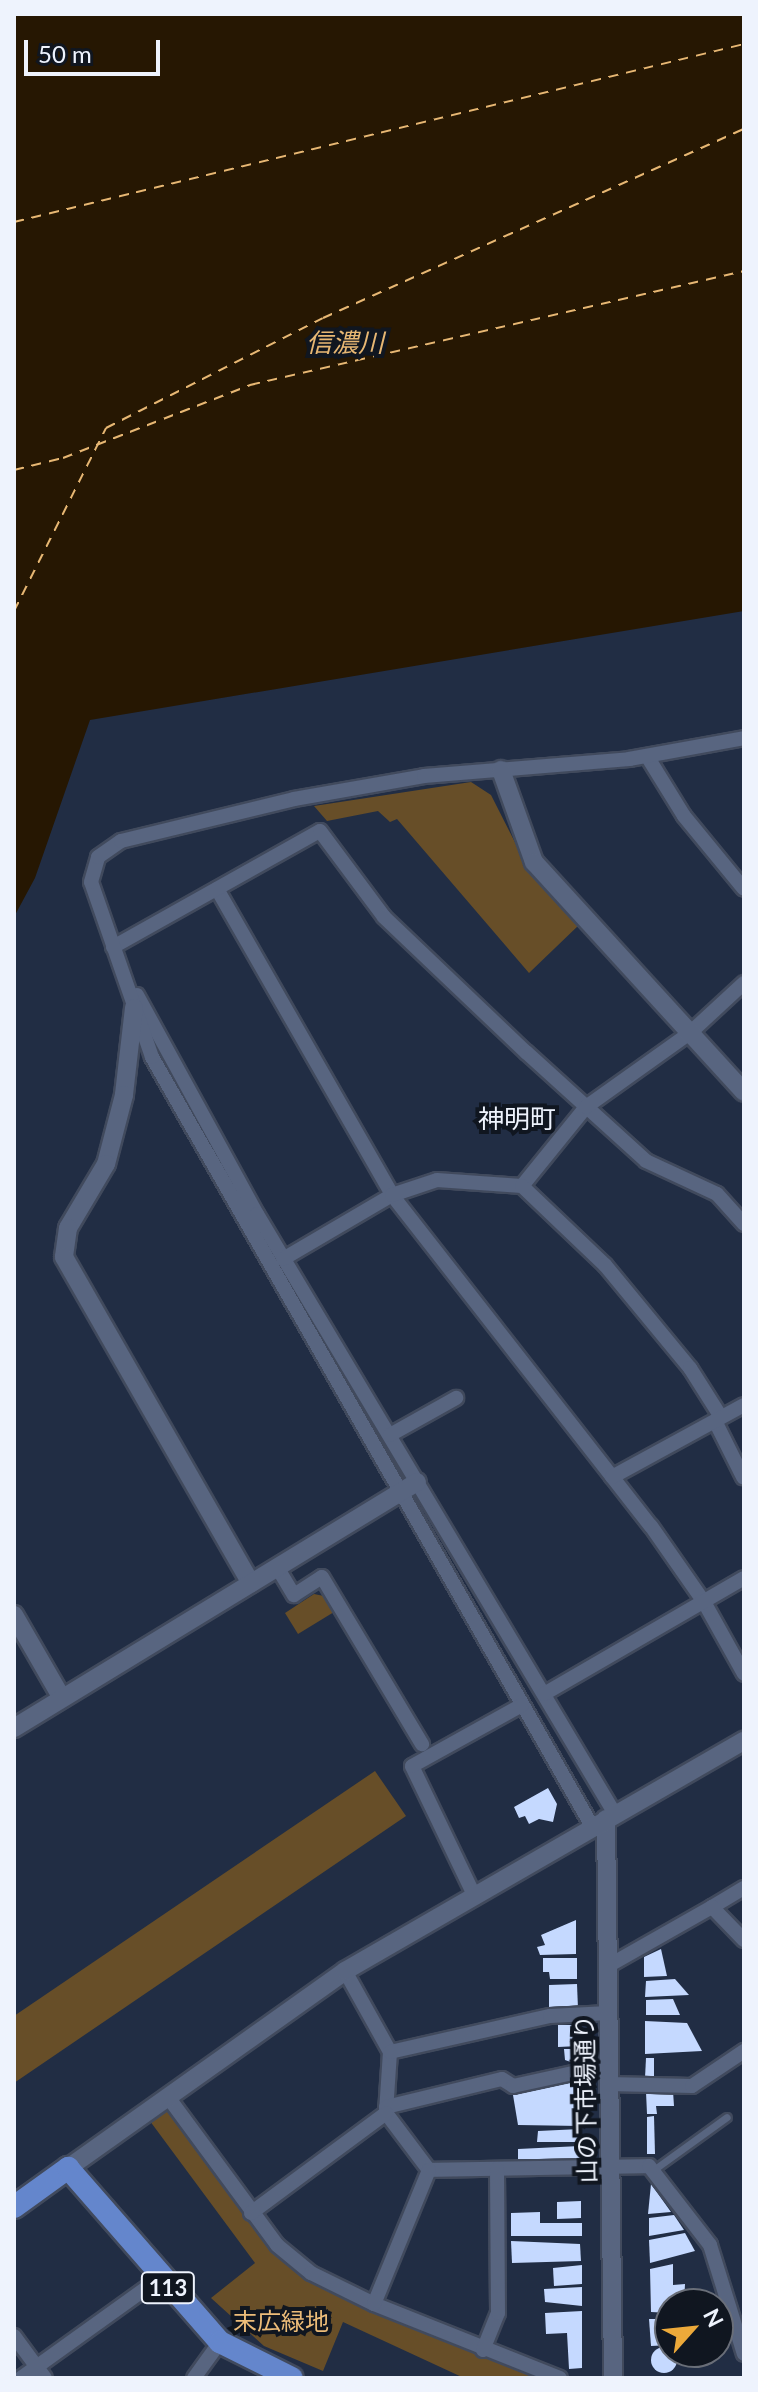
<!DOCTYPE html>
<meta charset="utf-8">
<style>
body{margin:0}
#map{position:relative;width:758px;height:2392px;overflow:hidden;background:#212d44;font-family:Lato,"Noto Sans JP",sans-serif}
div>[style]{position:absolute}
.green>*{inset:0;background:#674e28}
.water>*{inset:0;background:#261702}
.ferry>*{height:2px;margin-top:-1px;transform-origin:0;background:repeating-linear-gradient(90deg,#e7b773 0 10px,transparent 0 18px)}
.building>*{inset:0;background:#c5d9ff}
.round{border-radius:50%}
.roads{filter:drop-shadow(2px 0 #414a5d) drop-shadow(-2px 0 #414a5d) drop-shadow(0 2px #414a5d) drop-shadow(0 -2px #414a5d)}
.service>*{height:7px;margin:-3.5px;padding:0 3.5px;transform-origin:3.5px;border-radius:3.5px;background:#586580}
.minor>*{height:14px;margin:-7px;padding:0 7px;transform-origin:7px;border-radius:7px;background:#586580}
.tertiary>*{height:18px;margin:-9px;padding:0 9px;transform-origin:9px;border-radius:9px;background:#586580}
.trunk>*{height:22px;margin:-11px;padding:0 11px;transform-origin:11px;border-radius:11px;background:#6486cc}
span{translate:-50% -50%;white-space:nowrap;text-align:center;line-height:1.15;-webkit-text-stroke:8px #101620;paint-order:stroke}
.shield-label span{padding:2px 6px;background:#101620;border:2px solid;border-radius:6px;-webkit-text-stroke-width:0}
.shield-label{font-size:22px;color:#eef3fd;font-weight:700}
.street-label{font-size:24px;color:#eef3fd}
.park-label{font-size:24px;color:#edbd79}
.water-label{font-size:26px;color:#e7b773;font-style:italic}
.neighbourhood-label{font-size:26px;color:#eef3fd}
.frame{position:absolute;inset:0;border:16px solid #eef3fd;pointer-events:none}
.north{position:absolute;left:654px;top:2288px;width:80px;height:80px;box-sizing:border-box;background:#101620;border:2px solid #696e78;border-radius:50%;rotate:63deg;font-size:22px;font-weight:700;line-height:32px;text-align:center;color:#eef3fd}
.north::after{content:'';display:block;margin:auto;width:28px;height:36px;background:#eca93a;clip-path:polygon(50% 0,100% 100%,50% 72%,0 100%)}
.scale{position:absolute;left:24px;top:40px;width:136px;height:36px;box-sizing:border-box;border:4px solid #eef3fd;border-top:0;padding-left:10px;font-size:24px;line-height:28px;white-space:nowrap;color:#eef3fd;-webkit-text-stroke:6px #101620;paint-order:stroke}
</style>
<div id="map">
<div class="green">
<i style="clip-path:polygon(471px 782px,491px 795px,526px 864px,580px 924px,529px 973px,397px 819px,390px 822px,378px 811px,327px 821px,314px 806px)"></i>
<i style="clip-path:polygon(314px 1594px,324px 1596px,334px 1612px,298px 1634px,285px 1613px)"></i>
<i style="clip-path:polygon(375px 1771px,406px 1816px,14px 2083px,14px 2016px)"></i>
<i style="clip-path:polygon(168px 2097px,251px 2213px,311px 2273px,560px 2378px,464px 2378px,343px 2322px,323px 2371px,264px 2346px,211px 2298px,255px 2263px,144px 2113px)"></i>
</div>
<div class="water">
<i style="clip-path:polygon(14px 14px,744px 14px,744px 611px,90px 720px,35px 878px,14px 917px)"></i>
</div>
<div class="ferry">
<i style="left:14px;top:222px;width:751px;rotate:-13.7deg"></i>
<i style="left:14px;top:470px;width:50px;rotate:-13.8deg"></i>
<i style="left:63px;top:458px;width:201px;rotate:-21.3deg"></i>
<i style="left:250px;top:385px;width:507px;rotate:-12.99deg"></i>
<i style="left:14px;top:611px;width:205px;rotate:-63.3deg"></i>
<i style="left:106px;top:428px;width:243px;rotate:-26.9deg"></i>
<i style="left:323px;top:318px;width:461px;rotate:-24.2deg"></i>
</div>
<div class="building">
<i style="clip-path:polygon(548px 1788px,557px 1804px,553px 1822px,539px 1819px,529px 1824px,525px 1816px,519px 1818px,514px 1807px)"></i>
<i style="clip-path:polygon(576px 1920px,576px 1954px,540px 1955px,537px 1947px,545px 1945px,541px 1935px)"></i>
<i style="clip-path:polygon(661px 1949px,667px 1976px,644px 1977px,644px 1957px)"></i>
<i style="clip-path:polygon(543px 1958px,577px 1958px,577px 1979px,550px 1979px,549px 1972px,543px 1972px)"></i>
<i style="clip-path:polygon(675px 1979px,689px 1995px,645px 1997px,646px 1981px)"></i>
<i style="clip-path:polygon(577px 1984px,578px 2009px,549px 2009px,549px 1985px)"></i>
<i style="clip-path:polygon(673px 1999px,680px 2015px,646px 2015px,646px 2000px)"></i>
<i style="clip-path:polygon(645px 2021px,687px 2023px,702px 2051px,645px 2054px)"></i>
<i style="clip-path:polygon(558px 2025px,579px 2025px,579px 2046px,558px 2047px)"></i>
<i style="clip-path:polygon(564px 2049px,579px 2049px,579px 2065px,565px 2060px)"></i>
<i style="clip-path:polygon(646px 2058px,654px 2058px,654px 2077px,645px 2078px)"></i>
<i style="clip-path:polygon(578px 2081px,580px 2126px,518px 2125px,513px 2095px)"></i>
<i style="clip-path:polygon(673px 2091px,674px 2106px,656px 2106px,657px 2114px,647px 2114px,646px 2092px)"></i>
<i style="clip-path:polygon(654px 2116px,655px 2154px,647px 2154px,647px 2117px)"></i>
<i style="clip-path:polygon(580px 2129px,580px 2142px,537px 2142px,538px 2131px)"></i>
<i style="clip-path:polygon(580px 2146px,581px 2160px,518px 2161px,518px 2149px)"></i>
<i style="clip-path:polygon(651px 2184px,671px 2212px,648px 2214px)"></i>
<i style="clip-path:polygon(581px 2201px,581px 2218px,557px 2219px,557px 2202px)"></i>
<i style="clip-path:polygon(540px 2212px,540px 2223px,582px 2223px,582px 2236px,511px 2236px,511px 2213px)"></i>
<i style="clip-path:polygon(674px 2215px,684px 2230px,649px 2236px,649px 2218px)"></i>
<i style="clip-path:polygon(685px 2233px,695px 2251px,650px 2263px,649px 2240px)"></i>
<i style="clip-path:polygon(511px 2241px,580px 2244px,581px 2261px,512px 2263px)"></i>
<i style="clip-path:polygon(673px 2264px,673px 2285px,685px 2284px,684px 2304px,670px 2304px,670px 2313px,651px 2312px,650px 2269px)"></i>
<i style="clip-path:polygon(582px 2265px,582px 2284px,554px 2286px,553px 2268px)"></i>
<i style="clip-path:polygon(582px 2287px,582px 2306px,545px 2302px,544px 2289px)"></i>
<i style="clip-path:polygon(582px 2311px,582px 2368px,569px 2369px,567px 2333px,546px 2334px,545px 2313px)"></i>
<i style="clip-path:polygon(649px 2319px,670px 2319px,670px 2345px,651px 2346px)"></i>
<i class="round" style="left:651px;top:2347px;width:26px;height:26px"></i>
</div>
<div class="roads">
<div class="service">
<i style="left:652px;top:2171px;width:92px;rotate:-35.8deg"></i>
</div>
<div class="minor">
<i style="left:647px;top:756px;width:70px;rotate:58.3deg"></i>
<i style="left:684px;top:816px;width:94px;rotate:50.6deg"></i>
<i style="left:217px;top:889px;width:353px;rotate:60.2deg"></i>
<i style="left:392px;top:1195px;width:420px;rotate:52deg"></i>
<i style="left:651px;top:1526px;width:93px;rotate:55.1deg"></i>
<i style="left:704px;top:1602px;width:82px;rotate:60.9deg"></i>
<i style="left:113px;top:947px;width:237px;rotate:-29.3deg"></i>
<i style="left:320px;top:831px;width:107px;rotate:53.3deg"></i>
<i style="left:384px;top:917px;width:196px;rotate:43.6deg"></i>
<i style="left:526px;top:1052px;width:162px;rotate:42.2deg"></i>
<i style="left:646px;top:1161px;width:78px;rotate:24.9deg"></i>
<i style="left:717px;top:1194px;width:40px;rotate:48deg"></i>
<i style="left:137px;top:995px;width:250px;rotate:61.3deg"></i>
<i style="left:257px;top:1214px;width:699px;rotate:59.18deg"></i>
<i style="left:522px;top:1186px;width:102px;rotate:-51deg"></i>
<i style="left:586px;top:1107px;width:129px;rotate:-35.5deg"></i>
<i style="left:691px;top:1032px;width:72px;rotate:-42.8deg"></i>
<i style="left:283px;top:1259px;width:126px;rotate:-30.4deg"></i>
<i style="left:392px;top:1195px;width:47px;rotate:-18.4deg"></i>
<i style="left:437px;top:1180px;width:85px;rotate:4deg"></i>
<i style="left:522px;top:1186px;width:115px;rotate:43.6deg"></i>
<i style="left:605px;top:1265px;width:134px;rotate:50.5deg"></i>
<i style="left:690px;top:1368px;width:58px;rotate:57.7deg"></i>
<i style="left:715px;top:1421px;width:63px;rotate:63.4deg"></i>
<i style="left:390px;top:1435px;width:76px;rotate:-29.3deg"></i>
<i style="left:612px;top:1477px;width:150px;rotate:-28.6deg"></i>
<i style="left:277px;top:1567px;width:33px;rotate:59deg"></i>
<i style="left:294px;top:1595px;width:33px;rotate:-33deg"></i>
<i style="left:322px;top:1577px;width:195px;rotate:59.1deg"></i>
<i style="left:544px;top:1694px;width:231px;rotate:-30.1deg"></i>
<i style="left:592px;top:1826px;width:886px;rotate:-119.78deg"></i>
<i style="left:152px;top:1057px;width:185px;rotate:-109.2deg"></i>
<i style="left:91px;top:882px;width:26px;rotate:-74deg"></i>
<i style="left:98px;top:857px;width:28px;rotate:-35deg"></i>
<i style="left:121px;top:841px;width:178px;rotate:-13.6deg"></i>
<i style="left:294px;top:799px;width:132px;rotate:-10deg"></i>
<i style="left:424px;top:776px;width:206px;rotate:-4.7deg"></i>
<i style="left:629px;top:759px;width:117px;rotate:-10.3deg"></i>
<i style="left:475px;top:1897px;width:145px;rotate:-115.7deg"></i>
<i style="left:412px;top:1766px;width:126px;rotate:-29deg"></i>
<i style="left:712px;top:1907px;width:37px;rotate:-31deg"></i>
<i style="left:608px;top:1966px;width:120px;rotate:-29.6deg"></i>
<i style="left:712px;top:1907px;width:46px;rotate:45.9deg"></i>
<i style="left:345px;top:1971px;width:93px;rotate:60.9deg"></i>
<i style="left:390px;top:2052px;width:61px;rotate:93.8deg"></i>
<i style="left:386px;top:2113px;width:71px;rotate:53deg"></i>
<i style="left:429px;top:2170px;width:220px;rotate:-1deg"></i>
<i style="left:649px;top:2166px;width:100px;rotate:52.3deg"></i>
<i style="left:710px;top:2245px;width:114px;rotate:72.7deg"></i>
<i style="left:390px;top:2052px;width:164px;rotate:-12.7deg"></i>
<i style="left:550px;top:2016px;width:58px;rotate:-3deg"></i>
<i style="left:609px;top:2084px;width:83px;rotate:1.4deg"></i>
<i style="left:692px;top:2086px;width:63px;rotate:-33.9deg"></i>
<i style="left:168px;top:2097px;width:184px;rotate:53.6deg"></i>
<i style="left:277px;top:2245px;width:44px;rotate:39.5deg"></i>
<i style="left:311px;top:2273px;width:70px;rotate:26.2deg"></i>
<i style="left:374px;top:2304px;width:200px;rotate:21.7deg"></i>
<i style="left:386px;top:2107px;width:119px;rotate:-13.6deg"></i>
<i style="left:502px;top:2079px;width:13px;rotate:32deg"></i>
<i style="left:513px;top:2086px;width:98px;rotate:-12.3deg"></i>
<i style="left:251px;top:2213px;width:168px;rotate:-36.5deg"></i>
<i style="left:374px;top:2304px;width:145px;rotate:-67.7deg"></i>
<i style="left:14px;top:2336px;width:52px;rotate:53.6deg"></i>
<i style="left:483px;top:2350px;width:40px;rotate:-68deg"></i>
<i style="left:498px;top:2313px;width:144px;rotate:-90.4deg"></i>
<i style="left:21px;top:2378px;width:171px;rotate:-35.7deg"></i>
<i style="left:194px;top:2378px;width:44px;rotate:-54.2deg"></i>
</div>
<div class="tertiary">
<i style="left:501px;top:770px;width:98px;rotate:70.3deg"></i>
<i style="left:534px;top:862px;width:311px;rotate:47.6deg"></i>
<i style="left:134px;top:1008px;width:88px;rotate:96.6deg"></i>
<i style="left:124px;top:1095px;width:71px;rotate:104.6deg"></i>
<i style="left:106px;top:1164px;width:74px;rotate:120.7deg"></i>
<i style="left:68px;top:1228px;width:29px;rotate:98deg"></i>
<i style="left:64px;top:1257px;width:376px;rotate:60.2deg"></i>
<i style="left:14px;top:1615px;width:96px;rotate:60deg"></i>
<i style="left:14px;top:1728px;width:472px;rotate:-31.4deg"></i>
<i style="left:606px;top:1819px;width:559px;rotate:89.28deg"></i>
<i style="left:68px;top:2168px;width:340px;rotate:-35.4deg"></i>
<i style="left:345px;top:1971px;width:461px;rotate:-30deg"></i>
</div>
<div class="trunk">
<i style="left:14px;top:2207px;width:67px;rotate:-35.8deg"></i>
<i style="left:68px;top:2168px;width:231px;rotate:48.9deg"></i>
<i style="left:220px;top:2342px;width:80px;rotate:26.6deg"></i>
</div>
</div>
<div class="shield-label">
<span style="left:168px;top:2288px">113</span>
</div>
<div class="street-label">
<span style="left:585px;top:2099px;rotate:-91deg">山の下市場通り</span>
</div>
<div class="park-label">
<span style="left:281px;top:2321px">末広緑地</span>
</div>
<div class="water-label">
<span style="left:345px;top:343px">信濃川</span>
</div>
<div class="neighbourhood-label">
<span style="left:517px;top:1119px">神明町</span>
</div>
<div class="frame"></div>
<div class="north">N</div>
<div class="scale">50 m</div>
</div>
